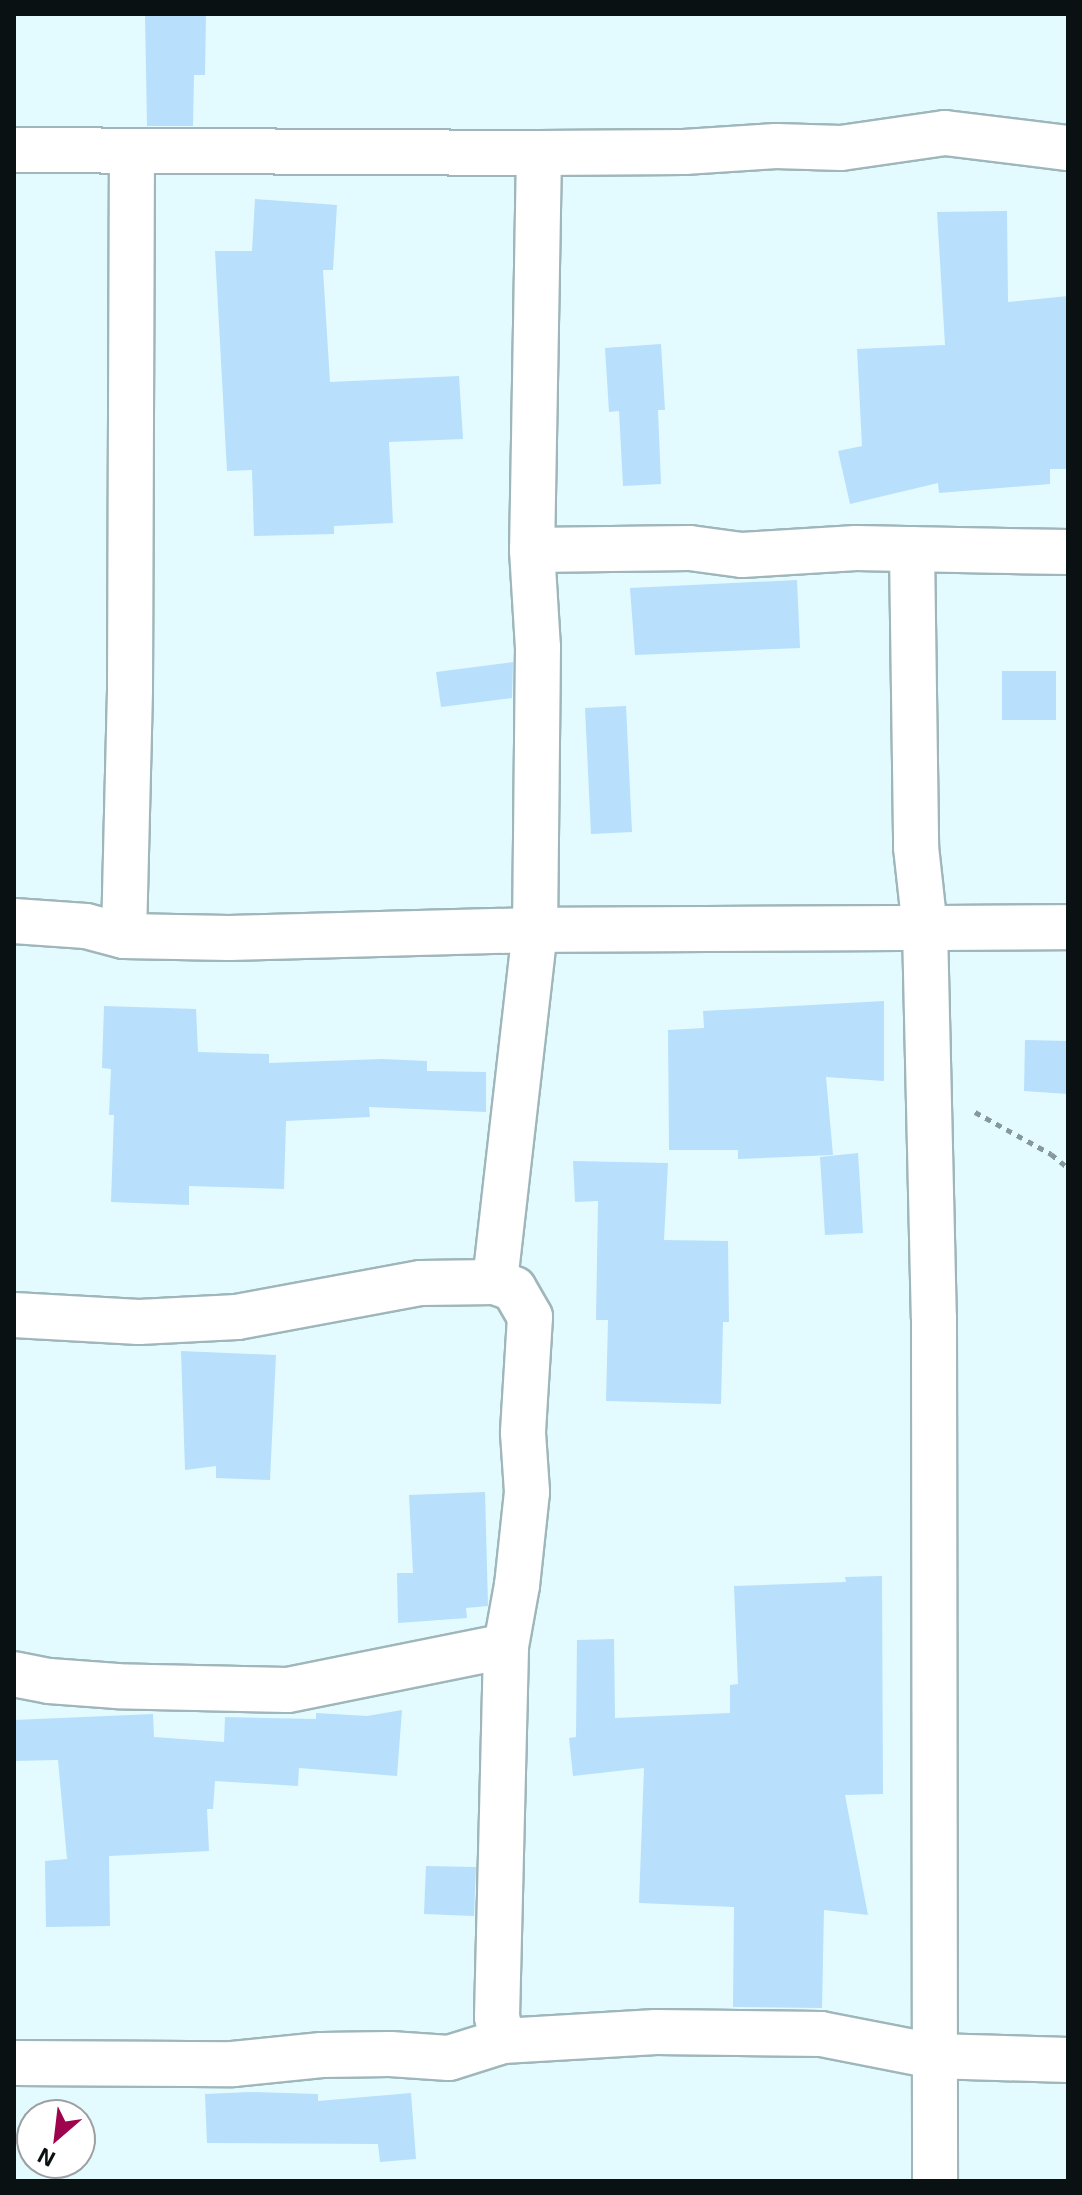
<!DOCTYPE html>
<style>
body{margin:0}
#map{position:relative;width:1082px;height:2195px;overflow:hidden;background:#e3fbff;font-family:"Exo 2",sans-serif}
div>[style]{position:absolute}
.building>*{inset:0;background:#b8dffc}
.path>*{height:5px;margin-top:-2.5px;transform-origin:0;background:repeating-linear-gradient(90deg,#86989b 0 6px,transparent 0 12px)}
.roads{filter:drop-shadow(2px 0 #9fb6ba) drop-shadow(-2px 0 #9fb6ba) drop-shadow(0 2px #9fb6ba) drop-shadow(0 -2px #9fb6ba)}
.minor>*{height:44px;margin:-22px;padding:0 22px;transform-origin:22px;border-radius:22px;background:#fff}
span{translate:-50% -50%;white-space:nowrap;text-align:center;line-height:1.15;-webkit-text-stroke:8px #fff;paint-order:stroke}
.frame{position:absolute;inset:0;border:16px solid #091113;pointer-events:none}
.north{position:absolute;left:16px;top:2099px;width:80px;height:80px;box-sizing:border-box;background:#fff;border:2px solid #9da0a1;border-radius:50%;rotate:208deg;font-size:22px;font-weight:700;line-height:32px;text-align:center;color:#091113}
.north::after{content:'';display:block;margin:auto;width:28px;height:36px;background:#9e044d;clip-path:polygon(50% 0,100% 100%,50% 72%,0 100%)}
</style>
<div id="map">
<div class="building">
<i style="clip-path:polygon(145px 14px,206px 14px,205px 75px,194px 75px,193px 126px,147px 126px)"></i>
<i style="clip-path:polygon(255px 199px,337px 205px,333px 270px,323px 270px,330px 382px,459px 376px,463px 439px,389px 442px,393px 523px,334px 526px,334px 534px,254px 536px,252px 470px,227px 471px,215px 251px,252px 251px)"></i>
<i style="clip-path:polygon(1007px 211px,1008px 302px,1068px 296px,1068px 469px,1050px 469px,1050px 484px,939px 493px,938px 483px,850px 504px,838px 451px,862px 446px,857px 349px,945px 345px,937px 212px)"></i>
<i style="clip-path:polygon(661px 344px,665px 410px,658px 410px,661px 484px,623px 486px,619px 411px,609px 412px,605px 348px)"></i>
<i style="clip-path:polygon(797px 580px,800px 648px,635px 655px,630px 588px)"></i>
<i style="clip-path:polygon(513px 662px,512px 698px,441px 707px,436px 672px)"></i>
<i style="clip-path:polygon(1002px 671px,1056px 671px,1056px 720px,1002px 720px)"></i>
<i style="clip-path:polygon(626px 706px,632px 832px,591px 834px,585px 708px)"></i>
<i style="clip-path:polygon(884px 1001px,884px 1081px,826px 1077px,833px 1155px,738px 1159px,738px 1150px,669px 1150px,668px 1030px,704px 1028px,703px 1011px)"></i>
<i style="clip-path:polygon(104px 1006px,196px 1009px,198px 1052px,269px 1054px,269px 1063px,382px 1059px,427px 1061px,427px 1071px,486px 1072px,486px 1112px,369px 1107px,370px 1117px,286px 1121px,284px 1189px,189px 1186px,189px 1205px,111px 1202px,114px 1115px,109px 1115px,111px 1069px,102px 1068px)"></i>
<i style="clip-path:polygon(1025px 1040px,1068px 1041px,1068px 1094px,1024px 1091px)"></i>
<i style="clip-path:polygon(858px 1153px,863px 1233px,825px 1235px,820px 1157px)"></i>
<i style="clip-path:polygon(573px 1161px,668px 1163px,664px 1240px,728px 1241px,729px 1322px,723px 1322px,721px 1404px,606px 1401px,608px 1320px,596px 1320px,598px 1201px,575px 1202px)"></i>
<i style="clip-path:polygon(181px 1351px,276px 1355px,270px 1480px,216px 1478px,216px 1466px,185px 1470px)"></i>
<i style="clip-path:polygon(485px 1492px,488px 1606px,466px 1608px,467px 1618px,398px 1623px,397px 1573px,413px 1573px,409px 1495px)"></i>
<i style="clip-path:polygon(882px 1576px,883px 1794px,845px 1795px,868px 1915px,824px 1910px,822px 2008px,733px 2007px,734px 1907px,639px 1903px,644px 1768px,573px 1776px,569px 1738px,576px 1737px,577px 1640px,614px 1639px,615px 1718px,730px 1713px,730px 1685px,738px 1684px,734px 1586px,846px 1582px,845px 1577px)"></i>
<i style="clip-path:polygon(402px 1710px,397px 1776px,299px 1768px,298px 1786px,215px 1781px,213px 1809px,207px 1809px,209px 1851px,109px 1856px,110px 1926px,46px 1927px,45px 1861px,67px 1859px,58px 1760px,14px 1761px,14px 1720px,153px 1714px,154px 1737px,224px 1742px,225px 1717px,316px 1719px,316px 1713px,367px 1716px)"></i>
<i style="clip-path:polygon(426px 1866px,476px 1867px,474px 1916px,424px 1914px)"></i>
<i style="clip-path:polygon(250px 2092px,318px 2094px,318px 2101px,411px 2093px,416px 2159px,380px 2162px,378px 2144px,207px 2143px,205px 2094px)"></i>
</div>
<div class="path">
<i style="left:975px;top:1112px;width:87px;rotate:28.9deg"></i>
<i style="left:1051px;top:1154px;width:22px;rotate:39deg"></i>
</div>
<div class="roads">
<div class="minor">
<i style="left:14px;top:150px;width:525px;rotate:0.33deg"></i>
<i style="left:539px;top:153px;width:397px;rotate:91deg"></i>
<i style="left:532px;top:550px;width:97px;rotate:86.5deg"></i>
<i style="left:538px;top:647px;width:283px;rotate:90.6deg"></i>
<i style="left:535px;top:930px;width:390px;rotate:-0.3deg"></i>
<i style="left:925px;top:928px;width:390px;rotate:88.7deg"></i>
<i style="left:934px;top:1318px;width:863px;rotate:89.93deg"></i>
<i style="left:539px;top:153px;width:145px;rotate:-0.4deg"></i>
<i style="left:684px;top:152px;width:92px;rotate:-3.7deg"></i>
<i style="left:776px;top:146px;width:65px;rotate:1.8deg"></i>
<i style="left:841px;top:148px;width:105px;rotate:-8.2deg"></i>
<i style="left:945px;top:133px;width:124px;rotate:7deg"></i>
<i style="left:912px;top:549px;width:298px;rotate:89.2deg"></i>
<i style="left:916px;top:847px;width:81px;rotate:83.7deg"></i>
<i style="left:925px;top:928px;width:143px;rotate:-0.4deg"></i>
<i style="left:532px;top:550px;width:158px;rotate:-0.7deg"></i>
<i style="left:690px;top:548px;width:52px;rotate:7.7deg"></i>
<i style="left:742px;top:555px;width:114px;rotate:-3.5deg"></i>
<i style="left:856px;top:548px;width:212px;rotate:1.1deg"></i>
<i style="left:14px;top:921px;width:72px;rotate:4deg"></i>
<i style="left:86px;top:926px;width:39px;rotate:15deg"></i>
<i style="left:124px;top:936px;width:105px;rotate:1.1deg"></i>
<i style="left:229px;top:938px;width:306px;rotate:-1.5deg"></i>
<i style="left:535px;top:930px;width:354px;rotate:96.5deg"></i>
<i style="left:495px;top:1282px;width:20px;rotate:20deg"></i>
<i style="left:514px;top:1289px;width:32px;rotate:60deg"></i>
<i style="left:530px;top:1317px;width:116px;rotate:93.5deg"></i>
<i style="left:523px;top:1433px;width:59px;rotate:86.1deg"></i>
<i style="left:527px;top:1492px;width:94px;rotate:96.1deg"></i>
<i style="left:517px;top:1585px;width:62px;rotate:100.2deg"></i>
<i style="left:506px;top:1646px;width:223px;rotate:168.6deg"></i>
<i style="left:287px;top:1690px;width:170px;rotate:-178.7deg"></i>
<i style="left:117px;top:1686px;width:68px;rotate:-175.8deg"></i>
<i style="left:49px;top:1681px;width:36px;rotate:-169deg"></i>
<i style="left:124px;top:936px;width:247px;rotate:-88.6deg"></i>
<i style="left:130px;top:689px;width:537px;rotate:-89.79deg"></i>
<i style="left:14px;top:1315px;width:125px;rotate:3.2deg"></i>
<i style="left:139px;top:1322px;width:98px;rotate:-2.9deg"></i>
<i style="left:237px;top:1317px;width:187px;rotate:-10.5deg"></i>
<i style="left:421px;top:1283px;width:74px;rotate:-0.8deg"></i>
<i style="left:503px;top:2041px;width:25px;rotate:-104deg"></i>
<i style="left:497px;top:2017px;width:371px;rotate:-88.6deg"></i>
<i style="left:14px;top:2063px;width:219px;rotate:0.3deg"></i>
<i style="left:233px;top:2064px;width:89px;rotate:-5.8deg"></i>
<i style="left:322px;top:2055px;width:68px;rotate:-0.8deg"></i>
<i style="left:390px;top:2054px;width:59px;rotate:3.9deg"></i>
<i style="left:449px;top:2058px;width:57px;rotate:-17.5deg"></i>
<i style="left:503px;top:2041px;width:153px;rotate:-3.4deg"></i>
<i style="left:656px;top:2032px;width:165px;rotate:0.7deg"></i>
<i style="left:821px;top:2034px;width:114px;rotate:11.1deg"></i>
<i style="left:933px;top:2056px;width:135px;rotate:1.7deg"></i>
</div>
</div>
<div class="frame"></div>
<div class="north">N</div>
</div>
